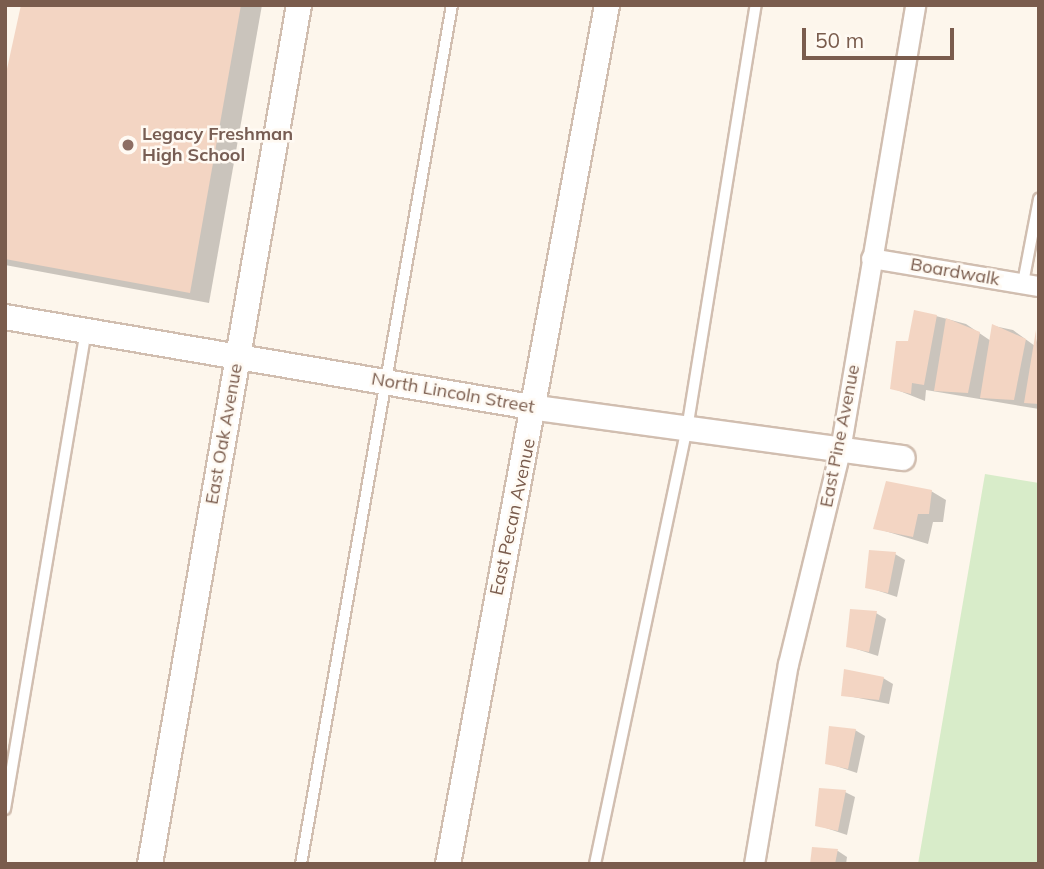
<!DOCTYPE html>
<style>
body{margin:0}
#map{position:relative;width:1044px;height:869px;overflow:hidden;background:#fdf6ec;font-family:Mulish,sans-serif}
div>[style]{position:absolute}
.green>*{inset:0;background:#d8ecc9}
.shadow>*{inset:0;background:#0003}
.building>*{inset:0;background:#f3d5c3}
.roads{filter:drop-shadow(2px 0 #d1beb0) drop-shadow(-2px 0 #d1beb0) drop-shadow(0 2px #d1beb0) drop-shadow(0 -2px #d1beb0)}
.service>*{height:10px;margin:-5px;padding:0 5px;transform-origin:5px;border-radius:5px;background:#fff}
.minor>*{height:19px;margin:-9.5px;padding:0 9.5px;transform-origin:9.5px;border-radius:9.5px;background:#fff}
.tertiary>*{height:24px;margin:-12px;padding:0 12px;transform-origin:12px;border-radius:12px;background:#fff}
.dots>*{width:19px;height:19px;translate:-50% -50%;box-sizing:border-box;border:4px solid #fffaf3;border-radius:50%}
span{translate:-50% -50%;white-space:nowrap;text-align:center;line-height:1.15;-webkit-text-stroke:5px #fffaf3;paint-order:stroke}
.education-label{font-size:18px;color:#785e54;font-weight:700}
.left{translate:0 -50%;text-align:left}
.street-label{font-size:18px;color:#7a5c4d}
.frame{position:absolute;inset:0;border:7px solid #7a5c4d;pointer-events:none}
.scale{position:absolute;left:802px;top:28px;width:152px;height:32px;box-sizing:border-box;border:4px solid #7a5c4d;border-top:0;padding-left:9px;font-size:21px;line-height:24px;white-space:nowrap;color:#7a5c4d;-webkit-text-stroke:5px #fffaf3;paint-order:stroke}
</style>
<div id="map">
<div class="green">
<i style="clip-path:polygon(985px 474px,1039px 483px,1039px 864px,918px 864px)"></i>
</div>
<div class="shadow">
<i style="clip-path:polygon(23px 5px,262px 5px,209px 303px,5px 265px,5px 164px)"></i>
<i style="clip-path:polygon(936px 316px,966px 324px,991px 341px,994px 326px,1013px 330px,1035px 346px,1039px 332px,1039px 409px,926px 390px,925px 401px,892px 388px,910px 343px)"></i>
<i style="clip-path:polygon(931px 491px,946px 500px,943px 522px,933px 522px,928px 544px,875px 528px)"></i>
<i style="clip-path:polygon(895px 554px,905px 560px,897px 597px,867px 587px)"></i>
<i style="clip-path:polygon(876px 613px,886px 619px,878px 656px,847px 646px)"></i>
<i style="clip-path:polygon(883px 678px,893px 684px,889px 704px,843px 695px)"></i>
<i style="clip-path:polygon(855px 730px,865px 736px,857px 773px,827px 763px)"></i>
<i style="clip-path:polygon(845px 792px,855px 797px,847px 835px,817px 825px)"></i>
<i style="clip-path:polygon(813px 849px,838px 851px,847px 857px,846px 864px,811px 864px)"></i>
</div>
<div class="building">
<i style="clip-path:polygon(21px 5px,241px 5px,190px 293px,5px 259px,5px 78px)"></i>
<i style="clip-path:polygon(914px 310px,937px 315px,924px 385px,912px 383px,911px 394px,890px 389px,896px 341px,908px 341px)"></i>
<i style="clip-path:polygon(946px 318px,980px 332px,968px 393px,934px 391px)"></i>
<i style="clip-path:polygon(992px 324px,1026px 339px,1014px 400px,980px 398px)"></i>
<i style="clip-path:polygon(1036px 330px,1039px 404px,1024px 403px)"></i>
<i style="clip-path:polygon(886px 481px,932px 490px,929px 514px,918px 514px,913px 537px,873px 529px)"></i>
<i style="clip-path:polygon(869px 550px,896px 552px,888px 593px,865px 588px)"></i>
<i style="clip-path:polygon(850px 609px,877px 611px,869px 652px,846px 647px)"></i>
<i style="clip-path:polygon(844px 669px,884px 677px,879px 700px,841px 696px)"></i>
<i style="clip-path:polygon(829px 726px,856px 729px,848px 769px,825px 764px)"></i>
<i style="clip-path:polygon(819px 788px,846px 790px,838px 831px,815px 826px)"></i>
<i style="clip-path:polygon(812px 847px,838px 849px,835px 864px,810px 864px)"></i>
</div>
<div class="roads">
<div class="service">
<i style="left:1023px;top:283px;width:86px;rotate:-79.2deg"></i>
<i style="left:5px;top:809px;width:485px;rotate:-80.4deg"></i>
<i style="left:301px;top:864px;width:872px;rotate:-80.03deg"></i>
<i style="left:595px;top:864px;width:445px;rotate:-78.1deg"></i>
<i style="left:687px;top:429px;width:430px;rotate:-80.8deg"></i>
</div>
<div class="minor">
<i style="left:871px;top:258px;width:170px;rotate:9.5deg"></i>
<i style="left:754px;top:864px;width:203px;rotate:-80.4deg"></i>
<i style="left:788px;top:664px;width:220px;rotate:-76.3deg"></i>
<i style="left:840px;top:450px;width:451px;rotate:-80.4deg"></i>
</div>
<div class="tertiary">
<i style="left:5px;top:317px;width:540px;rotate:9.71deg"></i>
<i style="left:537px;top:408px;width:369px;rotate:7.8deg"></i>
<i style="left:150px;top:864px;width:872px;rotate:-80.16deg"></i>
<i style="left:448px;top:864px;width:874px;rotate:-79.51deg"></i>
</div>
</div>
<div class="dots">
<i style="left:128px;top:145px;background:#8d6e63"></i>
</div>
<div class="education-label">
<span class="left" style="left:142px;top:145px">Legacy Freshman<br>High School</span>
</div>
<div class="street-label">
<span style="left:955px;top:272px;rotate:10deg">Boardwalk</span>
<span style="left:453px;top:393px;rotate:10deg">North Lincoln Street</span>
<span style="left:224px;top:434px;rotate:-80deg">East Oak Avenue</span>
<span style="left:840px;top:436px;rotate:-79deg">East Pine Avenue</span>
<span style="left:513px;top:517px;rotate:-78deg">East Pecan Avenue</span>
</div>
<div class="frame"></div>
<div class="scale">50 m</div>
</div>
